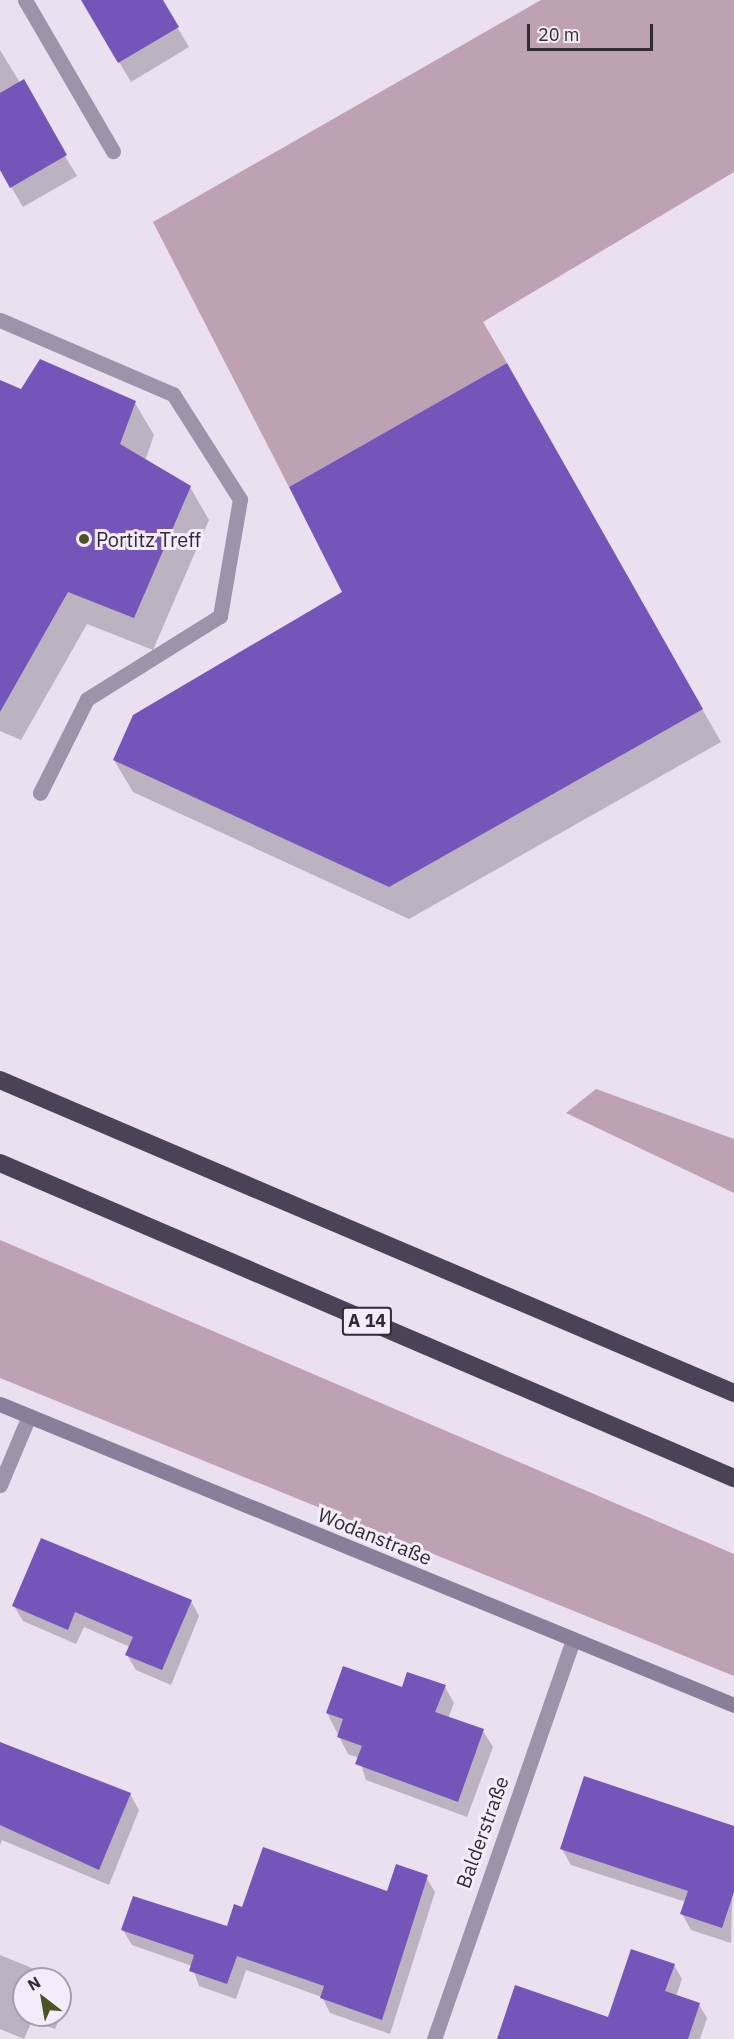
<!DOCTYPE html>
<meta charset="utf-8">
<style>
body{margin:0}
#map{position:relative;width:734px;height:2039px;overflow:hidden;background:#eae0f0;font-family:"IBM Plex Sans",sans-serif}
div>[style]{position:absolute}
.green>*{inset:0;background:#bea1b2}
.shadow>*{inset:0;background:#0003}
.building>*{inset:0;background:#7555b9}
.lane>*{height:15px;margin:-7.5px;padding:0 7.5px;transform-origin:7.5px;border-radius:7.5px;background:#9f93ab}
.street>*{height:15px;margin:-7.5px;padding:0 7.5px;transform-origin:7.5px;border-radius:7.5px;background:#9f93ab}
.secondary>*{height:15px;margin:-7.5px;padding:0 7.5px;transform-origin:7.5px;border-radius:7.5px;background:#8b7e9b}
.highway>*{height:18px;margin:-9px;padding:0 9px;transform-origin:9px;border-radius:9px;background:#4a4357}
.dots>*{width:16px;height:16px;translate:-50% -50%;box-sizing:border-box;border:3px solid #f4ecf8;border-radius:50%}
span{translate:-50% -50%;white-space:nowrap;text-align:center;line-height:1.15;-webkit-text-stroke:6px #f4ecf8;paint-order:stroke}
.shield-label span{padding:2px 4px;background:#f4ecf8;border:2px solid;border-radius:4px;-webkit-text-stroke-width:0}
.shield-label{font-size:18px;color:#2f2b37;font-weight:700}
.poi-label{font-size:20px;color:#2f2b37}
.left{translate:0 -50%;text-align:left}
.street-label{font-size:20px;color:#2f2b37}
.north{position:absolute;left:12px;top:1967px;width:60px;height:60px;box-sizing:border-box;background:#f4ecf8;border:2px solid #a59fab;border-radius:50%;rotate:329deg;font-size:16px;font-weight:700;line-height:24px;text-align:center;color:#2f2b37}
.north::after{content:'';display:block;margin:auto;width:21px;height:27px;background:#4d5424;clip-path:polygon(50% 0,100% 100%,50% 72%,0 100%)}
.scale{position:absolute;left:527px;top:24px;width:126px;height:27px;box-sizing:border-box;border:3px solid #2f2b37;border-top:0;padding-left:8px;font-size:18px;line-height:21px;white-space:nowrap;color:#2f2b37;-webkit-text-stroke:4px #f4ecf8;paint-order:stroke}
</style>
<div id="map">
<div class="green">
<i style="clip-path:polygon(541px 0,734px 0,734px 172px,483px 322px,507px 363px,289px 487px,153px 222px)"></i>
<i style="clip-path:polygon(596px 1089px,734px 1139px,734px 1193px,566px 1113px)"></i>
<i style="clip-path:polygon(0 1240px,734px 1554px,734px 1676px,0 1378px)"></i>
</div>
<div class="shadow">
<i style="clip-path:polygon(82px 0,161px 0,189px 47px,131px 82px)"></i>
<i style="clip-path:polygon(0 50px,77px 176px,23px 207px,0 168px)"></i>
<i style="clip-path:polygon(506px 365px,721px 742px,409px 919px,133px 792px,114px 760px,344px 592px)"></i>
<i style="clip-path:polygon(0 381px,22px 391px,135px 403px,154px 435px,145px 461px,190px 487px,209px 520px,153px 650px,87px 624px,21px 740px,0 731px)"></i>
<i style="clip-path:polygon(191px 1601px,199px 1616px,171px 1685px,136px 1670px,127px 1655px,130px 1647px,84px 1627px,76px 1644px,23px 1621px,14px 1606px)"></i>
<i style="clip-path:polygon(445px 1687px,454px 1703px,448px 1718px,483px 1731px,493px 1747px,467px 1817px,366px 1780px,359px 1758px,348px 1754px,327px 1713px,402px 1689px)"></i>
<i style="clip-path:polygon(0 1743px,130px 1794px,139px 1810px,109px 1885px,2px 1840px,0 1845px)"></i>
<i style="clip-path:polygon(734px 1828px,731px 1943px,691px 1930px,682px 1914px,686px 1902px,571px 1865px,562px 1849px)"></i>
<i style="clip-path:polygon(426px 1877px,435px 1892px,390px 2034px,330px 2013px,322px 1997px,246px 1970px,236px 1999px,199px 1986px,192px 1966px,132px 1945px,123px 1930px,227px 1928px,243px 1909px,387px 1893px)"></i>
<i style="clip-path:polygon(0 1955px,59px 1979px,24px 1979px,24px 2015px,60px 2015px,60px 1980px,69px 1995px,55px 2029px,32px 2021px,24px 2039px,0 2029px)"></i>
<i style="clip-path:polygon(674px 1965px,682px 1979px,676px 1996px,699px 2005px,707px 2018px,700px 2039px,498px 2039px,608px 2018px)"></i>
</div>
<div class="building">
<i style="clip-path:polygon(81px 0,163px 0,179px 27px,118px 63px)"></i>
<i style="clip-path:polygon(24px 79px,67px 155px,10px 188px,0 170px,0 93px)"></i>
<i style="clip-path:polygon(40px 359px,136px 401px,120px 444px,191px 486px,134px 618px,68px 592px,0 712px,0 380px,21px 389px)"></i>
<i style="clip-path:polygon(507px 363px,703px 709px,389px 887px,113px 760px,133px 715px,342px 592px,289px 487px)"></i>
<i style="clip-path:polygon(41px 1538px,192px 1600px,162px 1670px,125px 1655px,133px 1637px,75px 1612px,68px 1630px,12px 1606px)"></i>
<i style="clip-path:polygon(343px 1666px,402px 1687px,407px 1672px,446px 1685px,435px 1712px,484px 1729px,458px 1802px,355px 1764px,362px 1746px,337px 1737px,343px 1719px,326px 1713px)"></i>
<i style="clip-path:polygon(0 1742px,131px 1793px,99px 1870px,0 1825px)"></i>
<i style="clip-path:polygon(584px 1776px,734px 1826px,734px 1892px,722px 1928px,680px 1914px,688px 1891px,560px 1849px)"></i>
<i style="clip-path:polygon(263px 1847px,387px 1891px,396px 1864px,428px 1875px,382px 2020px,320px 1998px,324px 1986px,237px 1956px,227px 1984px,189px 1971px,194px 1955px,121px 1930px,133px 1896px,227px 1926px,234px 1904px,242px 1907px)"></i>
<i style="clip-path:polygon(631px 1949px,675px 1964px,665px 1991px,700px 2003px,688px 2039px,497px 2039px,515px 1985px,608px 2017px)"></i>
</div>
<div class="lane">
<i style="left:0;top:320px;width:188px;rotate:23.2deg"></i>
<i style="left:173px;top:394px;width:125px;rotate:57.5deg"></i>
<i style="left:240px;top:499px;width:119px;rotate:99.7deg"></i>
<i style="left:220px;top:616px;width:157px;rotate:148deg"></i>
<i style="left:87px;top:699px;width:105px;rotate:116.6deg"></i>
</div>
<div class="street">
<i style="left:25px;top:0;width:175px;rotate:59.8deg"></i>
<i style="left:0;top:1485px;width:75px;rotate:-67.2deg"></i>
<i style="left:434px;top:2039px;width:423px;rotate:-70.8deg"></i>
</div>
<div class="secondary">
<i style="left:0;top:1404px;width:793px;rotate:22.3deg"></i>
</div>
<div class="highway">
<i style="left:0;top:1080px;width:798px;rotate:23.09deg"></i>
<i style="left:0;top:1163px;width:799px;rotate:23.23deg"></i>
</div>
<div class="dots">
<i style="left:84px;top:539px;background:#4d5424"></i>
</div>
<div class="shield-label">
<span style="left:367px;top:1321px">A 14</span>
</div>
<div class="poi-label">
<span class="left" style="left:96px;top:539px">Portitz Treff</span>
</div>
<div class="street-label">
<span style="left:375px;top:1536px;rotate:22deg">Wodanstraße</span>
<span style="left:482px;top:1832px;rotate:-70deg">Balderstraße</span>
</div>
<div class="north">N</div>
<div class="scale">20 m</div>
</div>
